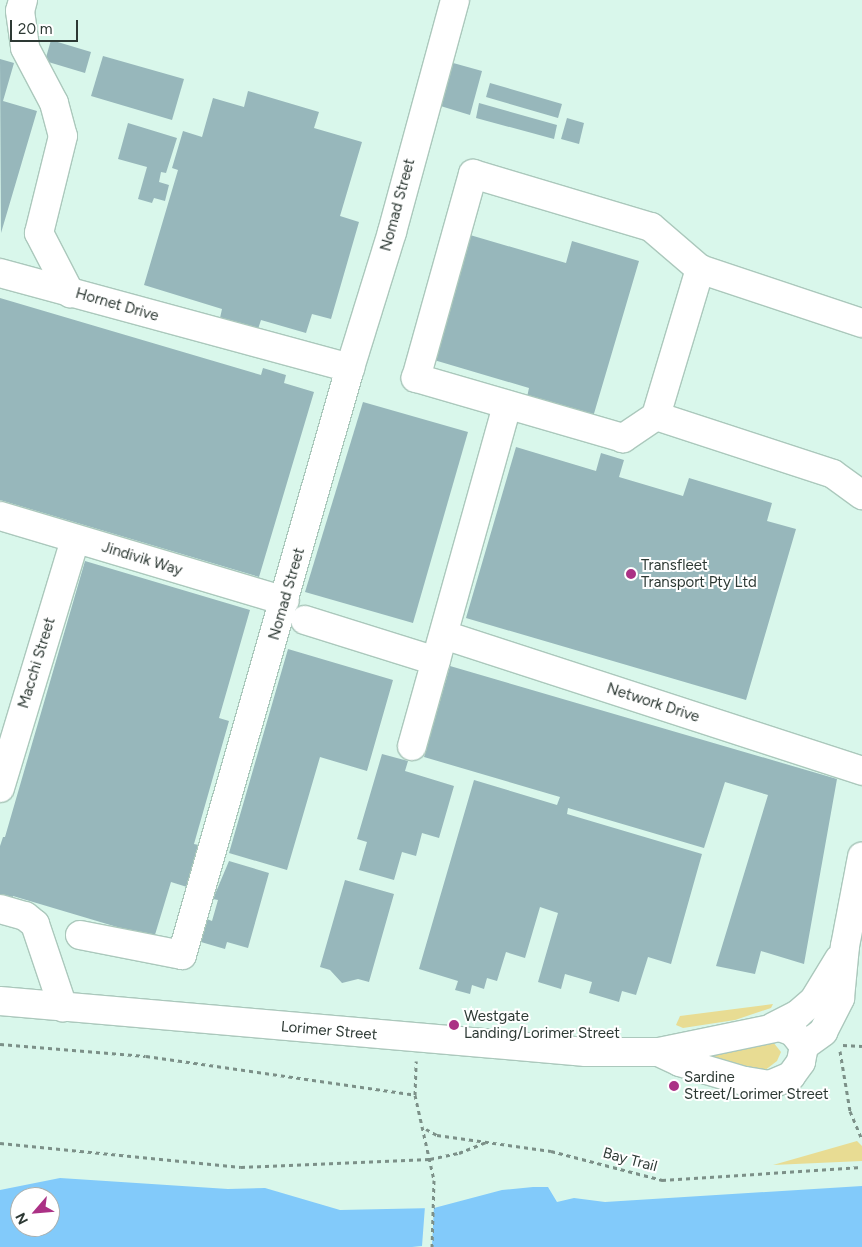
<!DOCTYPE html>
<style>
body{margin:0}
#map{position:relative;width:862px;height:1247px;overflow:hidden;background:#d9f7eb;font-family:Figtree,sans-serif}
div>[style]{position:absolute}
.green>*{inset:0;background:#e8dc93}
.water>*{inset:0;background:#82cafa}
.pier>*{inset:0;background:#d9f7eb}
.building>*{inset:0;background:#97b7bb}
.path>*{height:3px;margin-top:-1.5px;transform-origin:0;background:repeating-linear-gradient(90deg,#7c9088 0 4px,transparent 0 8px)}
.roads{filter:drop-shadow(1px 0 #abc8bc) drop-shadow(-1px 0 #abc8bc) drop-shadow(0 1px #abc8bc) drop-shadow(0 -1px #abc8bc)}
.minor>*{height:28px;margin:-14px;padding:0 14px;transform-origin:14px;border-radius:14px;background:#fff}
.dots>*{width:14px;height:14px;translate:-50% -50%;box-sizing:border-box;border:2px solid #fff;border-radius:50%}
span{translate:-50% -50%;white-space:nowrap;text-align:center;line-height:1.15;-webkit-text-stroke:4px #fff;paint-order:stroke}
.street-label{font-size:15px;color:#2d3934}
.poi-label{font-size:15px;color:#2d3934}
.left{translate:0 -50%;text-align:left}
.north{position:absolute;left:10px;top:1187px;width:50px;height:50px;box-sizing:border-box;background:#fff;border:1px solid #abb0ae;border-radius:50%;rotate:243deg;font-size:14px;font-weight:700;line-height:20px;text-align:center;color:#2d3934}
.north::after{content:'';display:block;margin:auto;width:18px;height:22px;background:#ab3185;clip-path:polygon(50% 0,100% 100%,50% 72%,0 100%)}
.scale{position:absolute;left:10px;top:20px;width:68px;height:22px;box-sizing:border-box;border:2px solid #2d3934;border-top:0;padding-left:6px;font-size:15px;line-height:18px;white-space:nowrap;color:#2d3934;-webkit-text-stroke:4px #fff;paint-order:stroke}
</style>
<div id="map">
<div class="green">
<i style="clip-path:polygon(773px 1004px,771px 1008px,735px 1020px,683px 1028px,676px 1025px,680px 1016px)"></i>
<i style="clip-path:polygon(773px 1042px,781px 1052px,777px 1061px,760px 1074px,690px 1054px)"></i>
<i style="clip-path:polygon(857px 1141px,862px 1146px,862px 1161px,773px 1165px)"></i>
</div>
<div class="water">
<i style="clip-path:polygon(evenodd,60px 1178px,228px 1189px,265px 1188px,340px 1210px,434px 1208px,502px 1190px,533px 1187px,548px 1187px,557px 1202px,574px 1198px,605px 1202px,862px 1186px,862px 1247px,0 1247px,0 1190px,60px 1178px,20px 1197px,50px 1197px,50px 1227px,20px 1227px,20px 1197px)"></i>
</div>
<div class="pier">
<i style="clip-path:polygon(434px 1205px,432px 1247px,412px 1247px,422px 1246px,425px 1206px)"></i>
</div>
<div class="building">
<i style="clip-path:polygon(51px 40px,91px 52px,85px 73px,45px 61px)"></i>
<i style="clip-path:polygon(103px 56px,184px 79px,172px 120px,91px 96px)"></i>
<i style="clip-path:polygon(0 59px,14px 63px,3px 101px,37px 111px,1px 233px)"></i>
<i style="clip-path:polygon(446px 61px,482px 71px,470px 115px,434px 104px)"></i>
<i style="clip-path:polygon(490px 83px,562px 104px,558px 118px,486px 97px)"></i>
<i style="clip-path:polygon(248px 91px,319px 112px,314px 128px,362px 142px,340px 216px,359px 222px,331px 319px,312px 314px,306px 333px,261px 320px,258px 329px,220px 318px,222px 309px,144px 285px,178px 170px,172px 168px,183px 131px,202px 137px,213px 98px,244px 107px)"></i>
<i style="clip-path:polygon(479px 103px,557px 125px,554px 139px,476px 118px)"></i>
<i style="clip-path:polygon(567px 118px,584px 123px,579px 144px,561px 139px)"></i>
<i style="clip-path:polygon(128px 123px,177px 138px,166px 173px,161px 172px,159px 182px,169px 185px,165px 201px,154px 198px,152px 203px,138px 199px,147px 167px,118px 159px)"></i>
<i style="clip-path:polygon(470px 235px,566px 263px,572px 241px,639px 261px,593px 417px,527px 397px,529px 388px,434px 360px)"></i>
<i style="clip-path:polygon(0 298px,261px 375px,263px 368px,286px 375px,284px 383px,314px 392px,259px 577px,0 500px)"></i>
<i style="clip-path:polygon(363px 402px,468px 432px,413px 623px,305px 592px)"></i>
<i style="clip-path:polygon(516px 447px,596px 471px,601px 453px,624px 460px,619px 477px,683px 496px,689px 478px,772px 503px,767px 521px,796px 529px,746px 700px,466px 618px)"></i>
<i style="clip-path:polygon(85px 561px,250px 610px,219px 718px,229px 721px,194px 844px,199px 845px,187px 887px,171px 882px,154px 938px,13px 896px,12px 900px,0 897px,0 846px,3px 837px,5px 837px)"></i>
<i style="clip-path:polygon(288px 649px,393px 680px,367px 771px,320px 757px,287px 870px,229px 853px)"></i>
<i style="clip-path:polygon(450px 666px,837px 779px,804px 964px,761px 951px,755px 974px,716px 966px,768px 795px,725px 782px,704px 848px,568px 808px,567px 814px,702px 854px,671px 964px,648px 957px,636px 995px,622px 991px,619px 1002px,589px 993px,592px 982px,565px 974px,561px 989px,538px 982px,558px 913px,540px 907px,525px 958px,506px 952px,497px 981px,487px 978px,484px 989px,472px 985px,470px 994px,455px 990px,458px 981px,419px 969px,474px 780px,557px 805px,560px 797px,424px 757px)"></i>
<i style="clip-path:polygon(382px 754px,408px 761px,405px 771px,454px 786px,439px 838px,422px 833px,416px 856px,402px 852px,394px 880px,359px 870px,367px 842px,357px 839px)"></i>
<i style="clip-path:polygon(229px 861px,269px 873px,248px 948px,227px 942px,225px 949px,201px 942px,207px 919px,212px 921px,218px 900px,213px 899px)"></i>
<i style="clip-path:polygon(345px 880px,394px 894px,369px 982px,358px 979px,342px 983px,330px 970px,320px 967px)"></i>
</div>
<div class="path">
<i style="left:0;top:1044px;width:146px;rotate:4.7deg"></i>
<i style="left:146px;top:1056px;width:272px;rotate:8.2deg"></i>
<i style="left:415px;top:1095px;width:87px;rotate:77.4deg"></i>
<i style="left:434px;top:1180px;width:67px;rotate:91.7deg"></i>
<i style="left:843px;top:1045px;width:19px;rotate:3deg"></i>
<i style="left:840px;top:1051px;width:61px;rotate:80.5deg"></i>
<i style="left:850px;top:1111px;width:30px;rotate:67deg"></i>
<i style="left:415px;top:1095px;width:34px;rotate:-88deg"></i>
<i style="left:426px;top:1129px;width:13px;rotate:29deg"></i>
<i style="left:437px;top:1135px;width:115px;rotate:8deg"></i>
<i style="left:551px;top:1151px;width:115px;rotate:14.6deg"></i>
<i style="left:662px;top:1180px;width:200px;rotate:-3.7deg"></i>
<i style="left:0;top:1143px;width:242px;rotate:5.7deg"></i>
<i style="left:241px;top:1167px;width:189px;rotate:-2.4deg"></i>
<i style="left:430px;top:1159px;width:30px;rotate:-12deg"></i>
<i style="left:459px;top:1153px;width:29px;rotate:-22deg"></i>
</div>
<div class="roads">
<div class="minor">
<i style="left:23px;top:0;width:11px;rotate:105deg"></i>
<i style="left:20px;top:11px;width:37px;rotate:82deg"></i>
<i style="left:25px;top:48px;width:62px;rotate:62.2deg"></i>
<i style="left:54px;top:103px;width:34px;rotate:75deg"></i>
<i style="left:63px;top:136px;width:100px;rotate:103.9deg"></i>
<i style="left:39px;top:233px;width:68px;rotate:62.7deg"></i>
<i style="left:0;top:273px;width:363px;rotate:15.2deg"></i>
<i style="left:862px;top:323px;width:171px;rotate:-161.6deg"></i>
<i style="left:700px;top:269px;width:153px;rotate:106.7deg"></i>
<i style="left:656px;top:416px;width:186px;rotate:18.1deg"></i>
<i style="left:833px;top:474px;width:36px;rotate:36deg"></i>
<i style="left:656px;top:416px;width:40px;rotate:146deg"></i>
<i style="left:623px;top:438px;width:216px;rotate:-163.8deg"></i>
<i style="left:416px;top:378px;width:212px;rotate:-74.4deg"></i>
<i style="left:473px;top:174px;width:186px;rotate:16.6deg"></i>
<i style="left:651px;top:227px;width:65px;rotate:40.6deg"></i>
<i style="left:0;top:516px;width:297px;rotate:16.6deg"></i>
<i style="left:305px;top:620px;width:137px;rotate:17.4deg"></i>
<i style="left:444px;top:635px;width:440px;rotate:18deg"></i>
<i style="left:412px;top:746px;width:354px;rotate:-74.4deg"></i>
<i style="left:0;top:788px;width:260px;rotate:-73.2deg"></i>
<i style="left:0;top:909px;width:26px;rotate:16deg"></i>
<i style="left:25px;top:916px;width:13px;rotate:39deg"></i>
<i style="left:35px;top:924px;width:88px;rotate:71.4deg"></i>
<i style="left:80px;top:935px;width:104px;rotate:11.1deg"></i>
<i style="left:182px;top:955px;width:611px;rotate:-74.03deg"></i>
<i style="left:350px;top:368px;width:142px;rotate:-72.8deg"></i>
<i style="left:392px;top:232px;width:240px;rotate:-74.8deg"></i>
<i style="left:0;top:1001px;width:588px;rotate:4.97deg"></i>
<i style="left:586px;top:1052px;width:73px"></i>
<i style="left:659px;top:1052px;width:124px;rotate:-11.7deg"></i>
<i style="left:780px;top:1027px;width:14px;rotate:21deg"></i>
<i style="left:793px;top:1032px;width:18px;rotate:52deg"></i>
<i style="left:804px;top:1046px;width:16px;rotate:101deg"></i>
<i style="left:801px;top:1062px;width:17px;rotate:126deg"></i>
<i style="left:791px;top:1076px;width:23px;rotate:157deg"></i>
<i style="left:770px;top:1085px;width:26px;rotate:-171deg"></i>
<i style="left:744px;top:1081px;width:67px;rotate:-163.5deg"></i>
<i style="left:680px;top:1062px;width:23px;rotate:-155deg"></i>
<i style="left:773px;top:1027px;width:28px;rotate:-27deg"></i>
<i style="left:798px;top:1014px;width:21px;rotate:-41deg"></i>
<i style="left:814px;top:1000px;width:48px;rotate:-58.6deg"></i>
<i style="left:804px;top:1046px;width:24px;rotate:-36deg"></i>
<i style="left:823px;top:1032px;width:38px;rotate:-63deg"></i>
<i style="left:840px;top:998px;width:52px;rotate:-84.5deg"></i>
<i style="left:845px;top:946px;width:91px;rotate:-79.2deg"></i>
</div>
</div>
<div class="dots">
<i style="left:631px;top:574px;background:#ab3185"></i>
<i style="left:454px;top:1025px;background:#ab3185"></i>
<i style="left:674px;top:1086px;background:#ab3185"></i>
</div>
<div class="street-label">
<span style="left:398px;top:205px;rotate:-75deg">Nomad Street</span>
<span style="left:117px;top:305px;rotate:16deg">Hornet Drive</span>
<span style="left:142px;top:559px;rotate:17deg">Jindivik Way</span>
<span style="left:287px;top:594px;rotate:-74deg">Nomad Street</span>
<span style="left:37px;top:663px;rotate:-73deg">Macchi Street</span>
<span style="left:653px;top:703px;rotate:18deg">Network Drive</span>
<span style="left:329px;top:1031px;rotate:5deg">Lorimer Street</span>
<span style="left:630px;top:1160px;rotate:15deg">Bay Trail</span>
</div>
<div class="poi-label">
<span class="left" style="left:641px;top:574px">Transfleet<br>Transport Pty Ltd</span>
<span class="left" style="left:464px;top:1025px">Westgate<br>Landing/Lorimer Street</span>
<span class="left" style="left:684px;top:1086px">Sardine<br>Street/Lorimer Street</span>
</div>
<div class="north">N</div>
<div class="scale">20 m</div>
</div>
